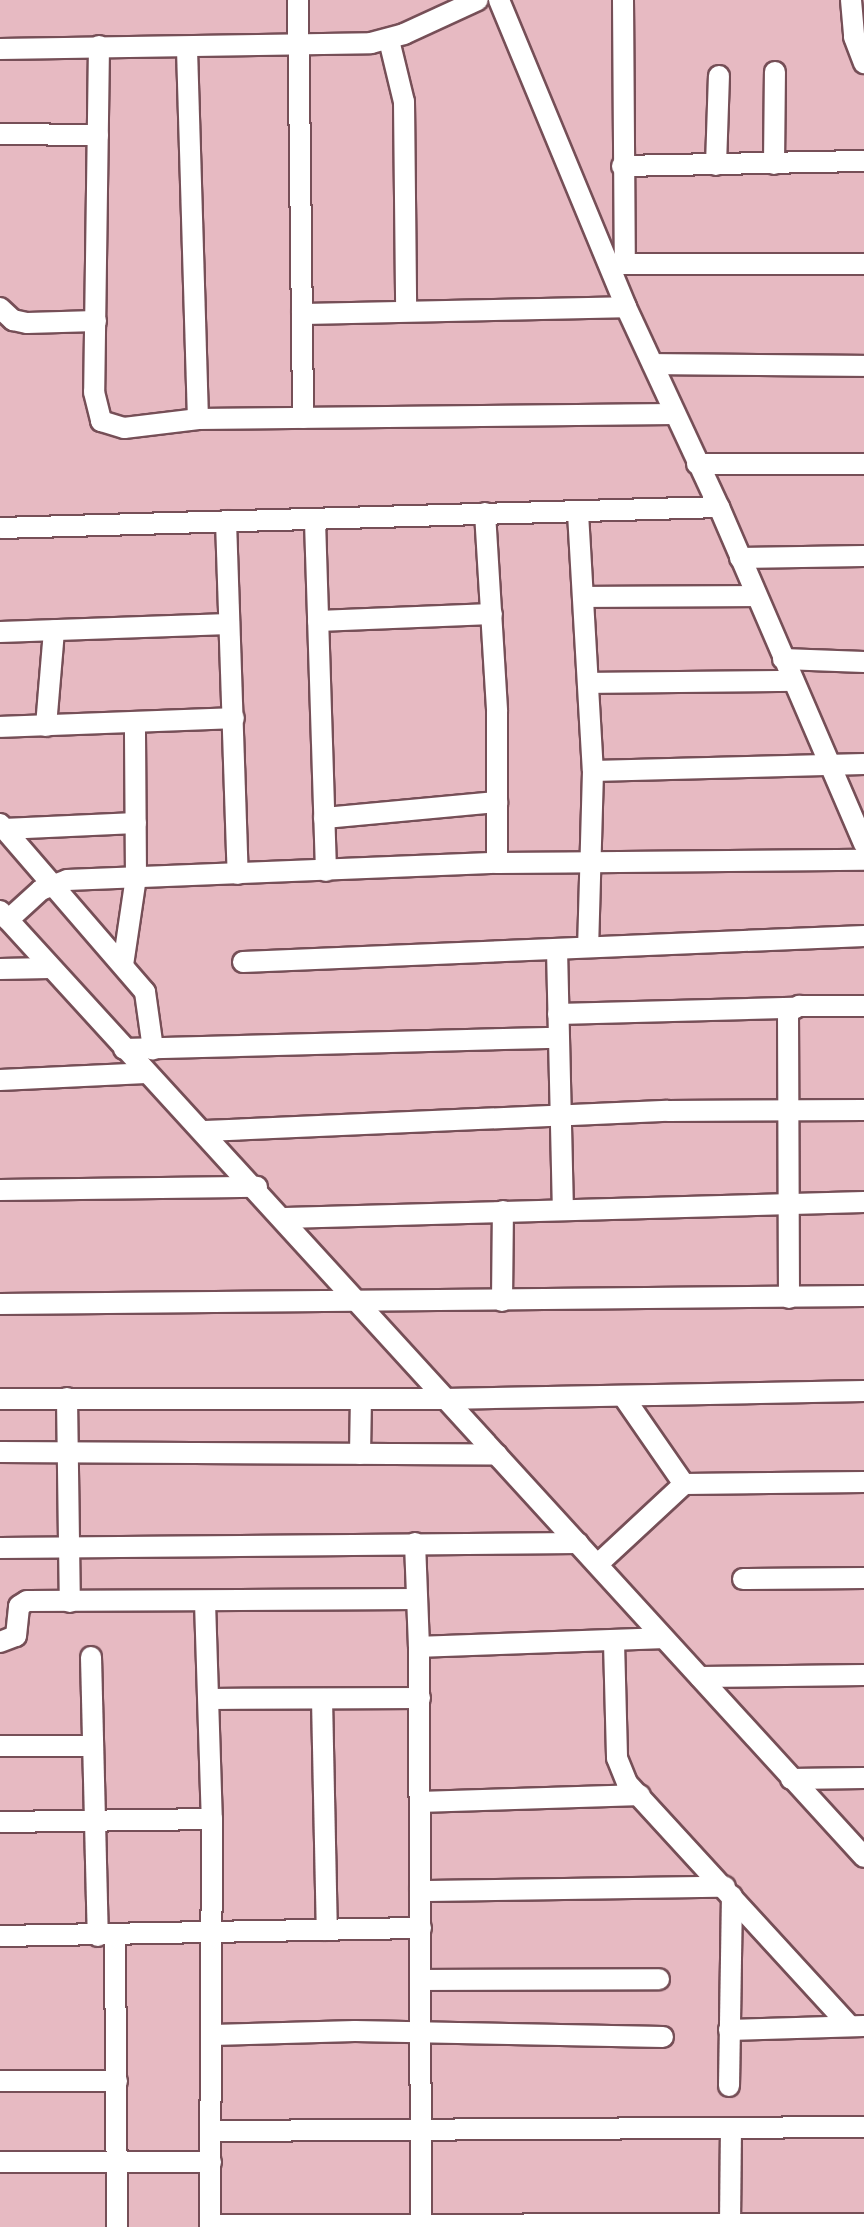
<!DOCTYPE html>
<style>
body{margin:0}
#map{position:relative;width:864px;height:2227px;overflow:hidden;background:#e7bac2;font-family:Cabin,sans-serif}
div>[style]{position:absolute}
.roads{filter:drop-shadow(2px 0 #764f57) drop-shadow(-2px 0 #764f57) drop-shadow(0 2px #764f57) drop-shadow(0 -2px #764f57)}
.minor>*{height:20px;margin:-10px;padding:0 10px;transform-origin:10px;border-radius:10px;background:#fff}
span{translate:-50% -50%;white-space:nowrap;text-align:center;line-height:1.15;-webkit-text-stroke:6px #f4c6cf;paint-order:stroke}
</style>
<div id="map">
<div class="roads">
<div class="minor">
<i style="left:298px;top:0;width:418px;rotate:89.3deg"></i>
<i style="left:499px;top:0;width:332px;rotate:67.5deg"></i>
<i style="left:626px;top:307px;width:221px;rotate:65.1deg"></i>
<i style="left:719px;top:507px;width:367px;rotate:66.7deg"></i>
<i style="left:623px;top:0;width:264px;rotate:89.6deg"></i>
<i style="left:851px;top:0;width:37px;rotate:85deg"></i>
<i style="left:854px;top:37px;width:28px;rotate:69deg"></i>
<i style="left:389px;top:40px;width:64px;rotate:76.4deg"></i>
<i style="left:404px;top:102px;width:208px;rotate:89.4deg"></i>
<i style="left:99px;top:46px;width:346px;rotate:90.8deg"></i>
<i style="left:94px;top:392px;width:30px;rotate:76deg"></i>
<i style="left:101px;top:421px;width:24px;rotate:17deg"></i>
<i style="left:124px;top:428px;width:75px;rotate:-6.9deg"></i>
<i style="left:198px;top:419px;width:477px;rotate:-0.6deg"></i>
<i style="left:0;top:49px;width:371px;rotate:-0.9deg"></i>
<i style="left:371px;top:43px;width:34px;rotate:-15deg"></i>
<i style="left:404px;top:34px;width:81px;rotate:-24.7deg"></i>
<i style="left:187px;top:49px;width:370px;rotate:88.3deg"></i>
<i style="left:0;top:134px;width:98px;rotate:0.6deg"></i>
<i style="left:774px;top:164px;width:92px;rotate:-89.4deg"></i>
<i style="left:716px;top:165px;width:89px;rotate:-88.1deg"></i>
<i style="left:622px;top:166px;width:242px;rotate:-1.2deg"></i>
<i style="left:612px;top:264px;width:252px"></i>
<i style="left:0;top:308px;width:18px;rotate:43deg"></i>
<i style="left:13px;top:320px;width:14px;rotate:12deg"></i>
<i style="left:27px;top:323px;width:69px;rotate:-1.7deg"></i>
<i style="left:302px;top:314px;width:324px;rotate:-1.2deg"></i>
<i style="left:653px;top:364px;width:211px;rotate:0.5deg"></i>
<i style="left:697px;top:464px;width:167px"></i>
<i style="left:485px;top:513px;width:199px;rotate:86.5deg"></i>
<i style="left:497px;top:712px;width:151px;rotate:90deg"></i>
<i style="left:578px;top:513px;width:258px;rotate:86.7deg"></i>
<i style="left:593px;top:771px;width:176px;rotate:91.6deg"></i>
<i style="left:226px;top:521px;width:353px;rotate:88.1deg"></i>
<i style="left:315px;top:521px;width:350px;rotate:88.2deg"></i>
<i style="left:0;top:528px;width:719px;rotate:-1.67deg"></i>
<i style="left:740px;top:558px;width:124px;rotate:-0.9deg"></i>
<i style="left:585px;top:597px;width:170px;rotate:-0.3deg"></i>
<i style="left:318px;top:621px;width:174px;rotate:-2.3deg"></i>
<i style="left:0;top:632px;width:229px;rotate:-2deg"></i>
<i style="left:783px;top:659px;width:81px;rotate:2.1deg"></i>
<i style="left:590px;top:683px;width:203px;rotate:-0.6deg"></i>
<i style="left:46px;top:726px;width:96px;rotate:-85.2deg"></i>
<i style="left:0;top:727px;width:234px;rotate:-2.2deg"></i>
<i style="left:593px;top:771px;width:271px;rotate:-1.5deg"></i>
<i style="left:324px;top:818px;width:174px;rotate:-5.3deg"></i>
<i style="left:0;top:824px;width:222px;rotate:49.2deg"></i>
<i style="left:145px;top:992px;width:58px;rotate:82deg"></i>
<i style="left:4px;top:829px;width:132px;rotate:-2.6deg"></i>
<i style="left:0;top:911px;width:1281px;rotate:47.59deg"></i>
<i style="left:8px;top:920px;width:45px;rotate:-42.3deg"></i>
<i style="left:41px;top:890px;width:28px;rotate:-21deg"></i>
<i style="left:67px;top:880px;width:430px;rotate:-2.3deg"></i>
<i style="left:497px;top:863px;width:367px;rotate:-0.5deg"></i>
<i style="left:557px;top:949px;width:260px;rotate:88.7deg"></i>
<i style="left:243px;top:962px;width:622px;rotate:-2.4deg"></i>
<i style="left:123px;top:965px;width:89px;rotate:-81.6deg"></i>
<i style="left:136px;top:877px;width:153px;rotate:-90.4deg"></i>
<i style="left:0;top:969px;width:50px;rotate:-1.1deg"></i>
<i style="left:558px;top:1014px;width:235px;rotate:-1.5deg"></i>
<i style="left:124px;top:1049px;width:434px;rotate:-1.5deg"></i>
<i style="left:0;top:1080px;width:146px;rotate:-2.7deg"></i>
<i style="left:205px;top:1131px;width:463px;rotate:-2.5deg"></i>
<i style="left:668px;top:1111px;width:196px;rotate:-0.3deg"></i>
<i style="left:0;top:1190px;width:257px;rotate:-0.7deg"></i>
<i style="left:285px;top:1218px;width:579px;rotate:-1.58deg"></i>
<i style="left:789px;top:1298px;width:286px;rotate:-90.2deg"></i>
<i style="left:788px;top:1012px;width:13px;rotate:-29deg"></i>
<i style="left:799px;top:1006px;width:65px"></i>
<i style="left:502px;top:1301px;width:90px;rotate:-89.4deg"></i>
<i style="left:0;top:1304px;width:864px;rotate:-0.53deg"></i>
<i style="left:623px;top:1396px;width:107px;rotate:55.3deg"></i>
<i style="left:684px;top:1484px;width:180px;rotate:-0.6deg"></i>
<i style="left:67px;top:1398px;width:204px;rotate:89.2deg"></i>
<i style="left:0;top:1399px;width:445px"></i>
<i style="left:445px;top:1399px;width:419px;rotate:-1.1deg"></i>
<i style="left:0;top:1452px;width:497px;rotate:0.3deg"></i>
<i style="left:360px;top:1454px;width:55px;rotate:-89deg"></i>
<i style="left:415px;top:1543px;width:104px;rotate:87.8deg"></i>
<i style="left:0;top:1548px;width:578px;rotate:-0.5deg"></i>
<i style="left:598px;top:1564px;width:117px;rotate:-42.9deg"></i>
<i style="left:743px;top:1579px;width:121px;rotate:-0.5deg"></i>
<i style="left:205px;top:1602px;width:217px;rotate:88.2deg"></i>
<i style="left:212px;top:1819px;width:408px;rotate:90.3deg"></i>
<i style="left:0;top:1642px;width:17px;rotate:-21deg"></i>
<i style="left:16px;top:1636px;width:30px;rotate:-84deg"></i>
<i style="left:19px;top:1606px;width:9px;rotate:-32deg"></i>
<i style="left:27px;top:1601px;width:389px;rotate:-0.3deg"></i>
<i style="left:614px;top:1642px;width:116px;rotate:88.5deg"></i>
<i style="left:617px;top:1758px;width:27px;rotate:68deg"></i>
<i style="left:627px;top:1783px;width:328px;rotate:47.5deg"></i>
<i style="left:91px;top:1657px;width:279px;rotate:88.6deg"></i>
<i style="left:700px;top:1677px;width:164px;rotate:-0.7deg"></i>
<i style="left:210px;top:1699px;width:210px;rotate:-0.3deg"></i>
<i style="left:322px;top:1699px;width:231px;rotate:88.8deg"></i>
<i style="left:0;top:1746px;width:90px"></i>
<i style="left:791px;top:1779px;width:73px;rotate:-0.8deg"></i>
<i style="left:421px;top:1802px;width:219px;rotate:-1.8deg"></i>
<i style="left:0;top:1822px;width:212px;rotate:-0.8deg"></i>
<i style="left:420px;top:1891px;width:305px;rotate:-0.8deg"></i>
<i style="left:115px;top:1935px;width:292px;rotate:89.6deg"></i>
<i style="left:0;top:1936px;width:421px;rotate:-1.1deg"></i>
<i style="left:422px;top:1980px;width:237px;rotate:-0.2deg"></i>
<i style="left:729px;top:2030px;width:135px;rotate:-1.7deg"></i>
<i style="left:213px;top:2035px;width:142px;rotate:-1.6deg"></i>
<i style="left:355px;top:2031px;width:308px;rotate:1.1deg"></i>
<i style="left:0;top:2081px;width:117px"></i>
<i style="left:729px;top:2086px;width:190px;rotate:-89.1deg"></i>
<i style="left:211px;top:2131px;width:653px;rotate:-0.35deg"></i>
<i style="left:0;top:2162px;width:211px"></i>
<i style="left:730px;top:2223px;width:94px;rotate:-89.4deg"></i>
<i style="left:421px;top:2224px;width:577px;rotate:-90.2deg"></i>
<i style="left:419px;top:1647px;width:244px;rotate:-2.1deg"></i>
<i style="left:210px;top:2225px;width:654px;rotate:-0.09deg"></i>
</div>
</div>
</div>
